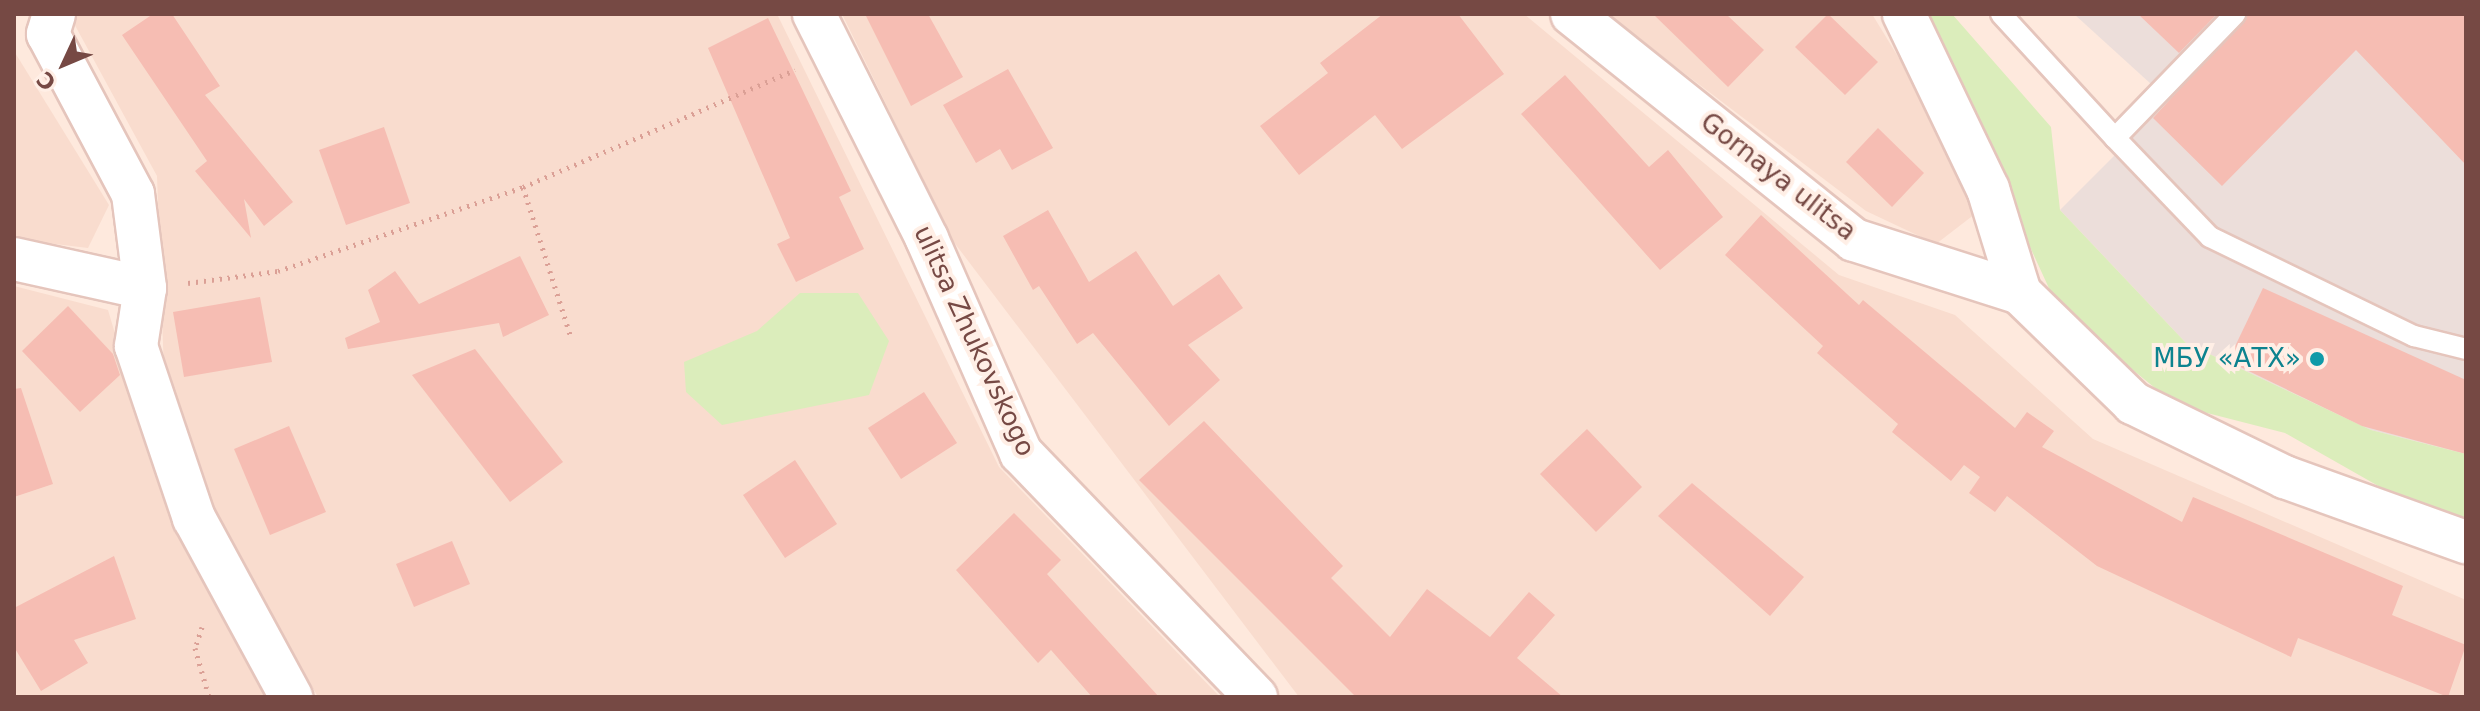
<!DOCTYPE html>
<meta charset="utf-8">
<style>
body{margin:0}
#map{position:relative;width:2480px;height:711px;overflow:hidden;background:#fee9dd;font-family:"DejaVu Sans",sans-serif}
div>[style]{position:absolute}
.residential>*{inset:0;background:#f9dcce}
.industrial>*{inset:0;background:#ecdeda}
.green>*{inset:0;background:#dbedbb}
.building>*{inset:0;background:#f6bdb3}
.path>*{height:5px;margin-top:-2.5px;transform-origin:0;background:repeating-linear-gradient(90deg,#dba096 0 2px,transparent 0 8px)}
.roads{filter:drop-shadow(2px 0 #e5c5bc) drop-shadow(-2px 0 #e5c5bc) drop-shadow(0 2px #e5c5bc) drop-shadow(0 -2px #e5c5bc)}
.service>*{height:20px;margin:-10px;padding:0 10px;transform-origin:10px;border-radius:10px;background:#fff}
.minor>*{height:42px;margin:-21px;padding:0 21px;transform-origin:21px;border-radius:21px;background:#fff}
.dots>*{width:22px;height:22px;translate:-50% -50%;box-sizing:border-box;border:4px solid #ffefe6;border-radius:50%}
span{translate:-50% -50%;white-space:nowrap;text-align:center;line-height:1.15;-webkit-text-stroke:8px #ffefe6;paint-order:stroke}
.street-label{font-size:26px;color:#764944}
.culture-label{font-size:26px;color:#0d838f}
.right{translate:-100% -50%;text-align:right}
.frame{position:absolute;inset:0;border:16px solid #764944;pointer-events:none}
.north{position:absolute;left:24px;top:24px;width:80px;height:80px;-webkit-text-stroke:6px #ffefe6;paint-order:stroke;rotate:226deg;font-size:22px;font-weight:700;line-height:32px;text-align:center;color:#764944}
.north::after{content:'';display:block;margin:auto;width:28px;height:36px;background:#764944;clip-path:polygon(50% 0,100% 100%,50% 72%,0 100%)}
</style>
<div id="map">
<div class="residential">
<i style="clip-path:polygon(76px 14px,777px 14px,999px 467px,1220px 697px,318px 697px,217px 521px,164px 372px,157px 176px,71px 18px)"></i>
<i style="clip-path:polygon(842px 14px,1524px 14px,1839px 275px,1955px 315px,2093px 439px,2466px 600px,2466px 697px,1299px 697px,953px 241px)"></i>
<i style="clip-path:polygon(1606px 14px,1872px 14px,1988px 204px,1936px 244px,1866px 211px)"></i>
<i style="clip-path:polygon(14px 51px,109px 205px,88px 248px,14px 239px)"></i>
<i style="clip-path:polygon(14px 286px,108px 310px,170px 519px,265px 697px,14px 697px)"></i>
</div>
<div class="industrial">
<i style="clip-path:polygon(2074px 14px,2219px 14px,2151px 84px)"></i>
<i style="clip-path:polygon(2256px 14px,2466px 14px,2466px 454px,2371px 430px,2186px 343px,2060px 210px)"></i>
</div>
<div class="green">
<i style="clip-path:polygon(1923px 14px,1952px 14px,2051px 127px,2060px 210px,2186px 343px,2371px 430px,2466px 454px,2466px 519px,2410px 504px,2285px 433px,2176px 405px,2059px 310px)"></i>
<i style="clip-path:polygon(800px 293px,858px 293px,889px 341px,869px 395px,722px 425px,686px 392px,684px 362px,757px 331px)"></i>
</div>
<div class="building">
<i style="clip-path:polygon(153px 14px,172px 14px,220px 86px,205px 95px,293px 202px,264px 226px,244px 199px,251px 238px,195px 171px,207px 161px,122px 35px)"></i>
<i style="clip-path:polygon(865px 14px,928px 14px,963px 77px,911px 106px)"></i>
<i style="clip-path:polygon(1383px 14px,1458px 14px,1504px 74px,1402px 149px,1375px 115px,1299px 175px,1260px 126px,1328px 73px,1320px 63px)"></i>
<i style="clip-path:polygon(1653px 14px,1726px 14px,1764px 50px,1728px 87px)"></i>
<i style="clip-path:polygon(1828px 14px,1878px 62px,1845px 95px,1795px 47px)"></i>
<i style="clip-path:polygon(2138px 14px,2217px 14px,2179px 53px)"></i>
<i style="clip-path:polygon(2248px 14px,2466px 14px,2466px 165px,2356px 50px,2222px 186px,2153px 118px)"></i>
<i style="clip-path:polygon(768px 18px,851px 191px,839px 197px,864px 249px,796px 282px,777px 244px,790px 238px,708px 48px)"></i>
<i style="clip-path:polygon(1008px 69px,1053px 148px,1012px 170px,1000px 149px,976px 163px,943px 105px)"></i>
<i style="clip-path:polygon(1565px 75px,1649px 167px,1668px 150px,1723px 217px,1660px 270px,1521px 114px)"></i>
<i style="clip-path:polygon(384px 127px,410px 203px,346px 225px,319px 150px)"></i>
<i style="clip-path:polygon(1878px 128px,1924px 173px,1892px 207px,1846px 162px)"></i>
<i style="clip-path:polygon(1048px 210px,1089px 282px,1136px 251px,1173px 306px,1219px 274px,1243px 308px,1188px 345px,1220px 380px,1169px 426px,1093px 333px,1077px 344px,1039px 286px,1033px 290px,1003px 236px)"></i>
<i style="clip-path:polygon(1761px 215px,1859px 305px,1863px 300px,2015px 428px,2027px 412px,2054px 431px,2042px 447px,2182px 522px,2193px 497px,2403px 586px,2392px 615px,2466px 645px,2448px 697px,2298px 638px,2291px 657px,2097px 566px,2007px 496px,1995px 512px,1969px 493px,1980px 477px,1964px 465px,1951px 481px,1892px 432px,1898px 424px,1817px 353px,1823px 346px,1725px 255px)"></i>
<i style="clip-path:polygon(520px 256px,549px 315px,503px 337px,499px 323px,348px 349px,345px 338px,380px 322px,368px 290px,395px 271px,419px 304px)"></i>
<i style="clip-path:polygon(2263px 288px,2466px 380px,2466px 454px,2362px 426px,2228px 361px)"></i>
<i style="clip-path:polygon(260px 297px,272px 362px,184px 377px,173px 312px)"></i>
<i style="clip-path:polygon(68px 306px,113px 354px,120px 375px,80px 412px,22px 351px)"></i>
<i style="clip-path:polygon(475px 349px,563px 462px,510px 502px,412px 375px)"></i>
<i style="clip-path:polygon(21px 388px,53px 484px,14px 497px,14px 389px)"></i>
<i style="clip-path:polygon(924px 392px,957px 443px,901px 479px,868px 428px)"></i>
<i style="clip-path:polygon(1204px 421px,1343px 566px,1331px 578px,1390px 637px,1427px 589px,1490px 637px,1529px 592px,1555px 615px,1517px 658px,1563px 697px,1356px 697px,1139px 480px)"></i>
<i style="clip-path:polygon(289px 426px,326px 512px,270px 535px,234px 449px)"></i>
<i style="clip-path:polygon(1587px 429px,1642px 487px,1596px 532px,1540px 474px)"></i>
<i style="clip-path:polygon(795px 460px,837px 524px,785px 558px,743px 495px)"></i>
<i style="clip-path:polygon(1692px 483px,1804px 577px,1770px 616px,1658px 516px)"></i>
<i style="clip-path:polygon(1014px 513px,1061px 560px,1047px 574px,1159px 697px,1092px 697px,1051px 650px,1038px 663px,956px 570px)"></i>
<i style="clip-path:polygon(452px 541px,470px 584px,414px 607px,396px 564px)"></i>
<i style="clip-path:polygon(114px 556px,136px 619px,74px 640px,88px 663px,41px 691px,14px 647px,14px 608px)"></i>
</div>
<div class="path">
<i style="left:523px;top:187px;width:157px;rotate:72.3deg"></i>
<i style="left:188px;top:283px;width:91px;rotate:-7.6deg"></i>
<i style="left:278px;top:271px;width:259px;rotate:-18.9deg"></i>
<i style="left:523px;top:187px;width:296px;rotate:-23.3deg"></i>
<i style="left:202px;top:627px;width:22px;rotate:108deg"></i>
<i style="left:195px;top:648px;width:51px;rotate:74.1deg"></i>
</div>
<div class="roads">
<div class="service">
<i style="left:2001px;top:14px;width:168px;rotate:47.4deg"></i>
<i style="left:2115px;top:138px;width:173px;rotate:-45.9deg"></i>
<i style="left:2115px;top:138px;width:137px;rotate:46.2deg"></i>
<i style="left:2210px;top:237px;width:227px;rotate:25.9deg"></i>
<i style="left:2414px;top:336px;width:54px;rotate:14deg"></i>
</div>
<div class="minor">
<i style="left:54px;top:14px;width:21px;rotate:107deg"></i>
<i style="left:48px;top:34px;width:181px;rotate:62deg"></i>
<i style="left:133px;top:194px;width:95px;rotate:82.7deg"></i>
<i style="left:145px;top:288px;width:59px;rotate:98.8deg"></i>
<i style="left:136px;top:346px;width:182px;rotate:71.4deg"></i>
<i style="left:194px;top:518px;width:204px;rotate:61.5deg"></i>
<i style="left:814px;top:14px;width:252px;rotate:63.3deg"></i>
<i style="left:927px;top:239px;width:234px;rotate:66.3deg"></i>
<i style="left:1021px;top:453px;width:339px;rotate:46.1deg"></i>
<i style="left:1572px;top:14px;width:361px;rotate:38.7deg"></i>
<i style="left:1854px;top:240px;width:174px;rotate:17.7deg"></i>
<i style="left:2020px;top:293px;width:158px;rotate:44.2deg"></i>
<i style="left:2133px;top:403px;width:169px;rotate:26deg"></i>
<i style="left:2285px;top:477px;width:192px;rotate:19.8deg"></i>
<i style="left:1904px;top:14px;width:194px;rotate:64.4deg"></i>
<i style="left:1988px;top:189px;width:109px;rotate:72.9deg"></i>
<i style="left:14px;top:259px;width:134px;rotate:12.5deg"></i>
</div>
</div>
<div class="dots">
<i style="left:2317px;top:359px;background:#0f9aa8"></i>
</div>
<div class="street-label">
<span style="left:1778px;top:177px;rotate:38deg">Gornaya ulitsa</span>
<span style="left:974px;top:341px;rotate:65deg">ulitsa Zhukovskogo</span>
</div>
<div class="culture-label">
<span class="right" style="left:2301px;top:359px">МБУ «АТХ»</span>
</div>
<div class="frame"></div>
<div class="north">С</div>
</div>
